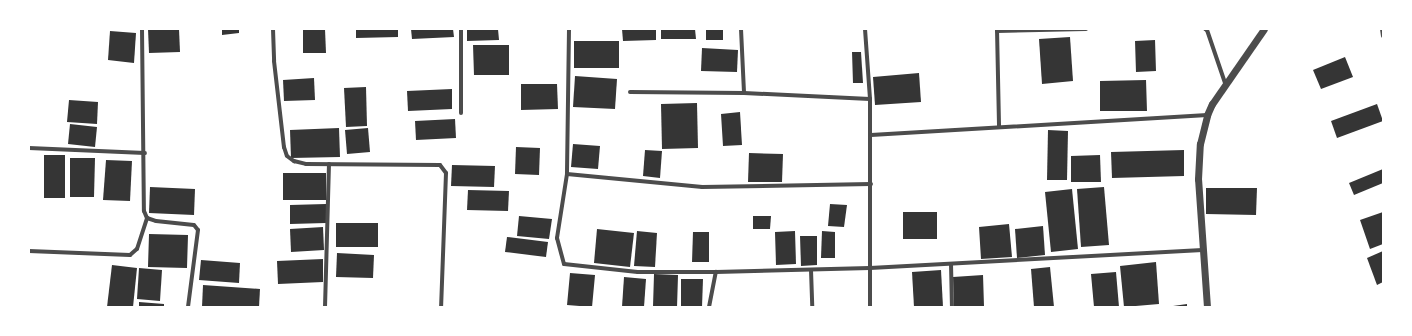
<!DOCTYPE html>
<style>
body{margin:0}
#map{position:relative;width:1412px;height:336px;overflow:hidden;background:#fff;font-family:"Fira Sans Condensed",sans-serif}
div>[style]{position:absolute}
.building>*{inset:0;background:#353535}
.minor>*{height:4px;margin:-2px;padding:0 2px;transform-origin:2px;border-radius:2px;background:#4c4c4c}
.tertiary>*{height:7px;margin:-3.5px;padding:0 3.5px;transform-origin:3.5px;border-radius:3.5px;background:#4c4c4c}
span{translate:-50% -50%;white-space:nowrap;text-align:center;line-height:1.15;-webkit-text-stroke:3px #fff;paint-order:stroke}
.frame{position:absolute;inset:0;border:30px solid #fff;pointer-events:none}
</style>
<div id="map">
<div class="building">
<i style="clip-path:polygon(148px 29px,179px 29px,180px 52px,149px 53px)"></i>
<i style="clip-path:polygon(222px 29px,239px 29px,239px 33px,222px 35px)"></i>
<i style="clip-path:polygon(303px 29px,325px 29px,326px 53px,303px 53px)"></i>
<i style="clip-path:polygon(356px 29px,398px 29px,398px 37px,356px 38px)"></i>
<i style="clip-path:polygon(411px 29px,453px 29px,454px 37px,412px 39px)"></i>
<i style="clip-path:polygon(467px 29px,498px 29px,499px 40px,467px 41px)"></i>
<i style="clip-path:polygon(622px 29px,656px 29px,656px 40px,623px 41px)"></i>
<i style="clip-path:polygon(661px 29px,695px 29px,696px 39px,661px 39px)"></i>
<i style="clip-path:polygon(706px 29px,723px 29px,723px 40px,706px 40px)"></i>
<i style="clip-path:polygon(110px 31px,136px 33px,134px 63px,108px 60px)"></i>
<i style="clip-path:polygon(1070px 37px,1073px 81px,1042px 84px,1039px 39px)"></i>
<i style="clip-path:polygon(1155px 40px,1156px 71px,1136px 72px,1135px 41px)"></i>
<i style="clip-path:polygon(574px 41px,619px 41px,619px 68px,574px 68px)"></i>
<i style="clip-path:polygon(473px 45px,509px 45px,509px 75px,474px 75px)"></i>
<i style="clip-path:polygon(702px 48px,738px 50px,737px 72px,701px 71px)"></i>
<i style="clip-path:polygon(852px 52px,861px 52px,863px 83px,853px 83px)"></i>
<i style="clip-path:polygon(1345px 57px,1353px 77px,1321px 89px,1313px 70px)"></i>
<i style="clip-path:polygon(919px 73px,921px 102px,875px 105px,873px 77px)"></i>
<i style="clip-path:polygon(575px 76px,617px 79px,615px 109px,573px 107px)"></i>
<i style="clip-path:polygon(314px 78px,315px 100px,284px 101px,283px 80px)"></i>
<i style="clip-path:polygon(1146px 80px,1147px 111px,1100px 111px,1100px 81px)"></i>
<i style="clip-path:polygon(521px 84px,557px 84px,558px 109px,521px 110px)"></i>
<i style="clip-path:polygon(366px 87px,367px 126px,346px 127px,344px 88px)"></i>
<i style="clip-path:polygon(452px 89px,452px 109px,408px 111px,407px 91px)"></i>
<i style="clip-path:polygon(69px 100px,98px 102px,97px 124px,67px 122px)"></i>
<i style="clip-path:polygon(697px 103px,698px 148px,662px 149px,661px 104px)"></i>
<i style="clip-path:polygon(1377px 104px,1383px 121px,1337px 138px,1331px 121px)"></i>
<i style="clip-path:polygon(740px 112px,742px 145px,723px 146px,721px 114px)"></i>
<i style="clip-path:polygon(455px 119px,456px 138px,416px 140px,415px 121px)"></i>
<i style="clip-path:polygon(70px 124px,97px 127px,95px 147px,68px 144px)"></i>
<i style="clip-path:polygon(339px 128px,340px 157px,291px 158px,290px 130px)"></i>
<i style="clip-path:polygon(368px 128px,370px 152px,347px 154px,345px 130px)"></i>
<i style="clip-path:polygon(1048px 130px,1068px 131px,1067px 180px,1047px 180px)"></i>
<i style="clip-path:polygon(573px 144px,600px 146px,598px 169px,571px 167px)"></i>
<i style="clip-path:polygon(516px 147px,540px 148px,539px 175px,515px 174px)"></i>
<i style="clip-path:polygon(645px 150px,662px 151px,660px 178px,643px 176px)"></i>
<i style="clip-path:polygon(1184px 150px,1184px 176px,1112px 178px,1111px 152px)"></i>
<i style="clip-path:polygon(749px 153px,783px 154px,782px 182px,748px 182px)"></i>
<i style="clip-path:polygon(44px 155px,65px 155px,65px 198px,44px 198px)"></i>
<i style="clip-path:polygon(1100px 155px,1101px 182px,1071px 182px,1071px 156px)"></i>
<i style="clip-path:polygon(70px 158px,95px 158px,94px 197px,70px 197px)"></i>
<i style="clip-path:polygon(106px 160px,132px 161px,130px 201px,103px 200px)"></i>
<i style="clip-path:polygon(452px 165px,495px 166px,494px 187px,451px 186px)"></i>
<i style="clip-path:polygon(1383px 169px,1383px 183px,1354px 195px,1349px 183px)"></i>
<i style="clip-path:polygon(283px 173px,326px 173px,326px 200px,283px 200px)"></i>
<i style="clip-path:polygon(150px 187px,195px 189px,194px 215px,149px 213px)"></i>
<i style="clip-path:polygon(1104px 187px,1109px 245px,1081px 247px,1077px 189px)"></i>
<i style="clip-path:polygon(1206px 188px,1257px 188px,1256px 215px,1206px 214px)"></i>
<i style="clip-path:polygon(1072px 189px,1078px 249px,1051px 252px,1045px 192px)"></i>
<i style="clip-path:polygon(468px 190px,509px 191px,508px 211px,467px 210px)"></i>
<i style="clip-path:polygon(326px 204px,326px 223px,290px 224px,290px 205px)"></i>
<i style="clip-path:polygon(830px 204px,847px 205px,844px 227px,828px 226px)"></i>
<i style="clip-path:polygon(903px 212px,937px 212px,937px 239px,903px 239px)"></i>
<i style="clip-path:polygon(1383px 212px,1383px 244px,1370px 249px,1360px 220px)"></i>
<i style="clip-path:polygon(519px 216px,552px 219px,549px 239px,517px 236px)"></i>
<i style="clip-path:polygon(753px 216px,771px 216px,770px 229px,753px 229px)"></i>
<i style="clip-path:polygon(336px 223px,378px 223px,378px 247px,336px 247px)"></i>
<i style="clip-path:polygon(1009px 224px,1012px 257px,981px 259px,979px 227px)"></i>
<i style="clip-path:polygon(1043px 226px,1045px 255px,1017px 258px,1015px 229px)"></i>
<i style="clip-path:polygon(323px 227px,324px 250px,291px 252px,290px 229px)"></i>
<i style="clip-path:polygon(597px 229px,634px 233px,630px 267px,594px 263px)"></i>
<i style="clip-path:polygon(637px 231px,657px 233px,655px 267px,634px 266px)"></i>
<i style="clip-path:polygon(795px 231px,796px 264px,776px 265px,775px 232px)"></i>
<i style="clip-path:polygon(822px 231px,835px 232px,835px 258px,821px 258px)"></i>
<i style="clip-path:polygon(693px 232px,709px 232px,709px 262px,692px 262px)"></i>
<i style="clip-path:polygon(149px 234px,188px 235px,187px 268px,148px 267px)"></i>
<i style="clip-path:polygon(800px 236px,817px 236px,817px 265px,801px 266px)"></i>
<i style="clip-path:polygon(507px 237px,548px 242px,546px 257px,505px 252px)"></i>
<i style="clip-path:polygon(1383px 251px,1383px 282px,1377px 285px,1367px 258px)"></i>
<i style="clip-path:polygon(337px 253px,374px 255px,373px 278px,336px 277px)"></i>
<i style="clip-path:polygon(323px 259px,323px 282px,278px 284px,277px 261px)"></i>
<i style="clip-path:polygon(201px 260px,240px 263px,239px 283px,199px 280px)"></i>
<i style="clip-path:polygon(1156px 262px,1159px 304px,1124px 307px,1120px 266px)"></i>
<i style="clip-path:polygon(112px 265px,137px 268px,133px 307px,107px 307px)"></i>
<i style="clip-path:polygon(1050px 267px,1054px 307px,1034px 307px,1031px 269px)"></i>
<i style="clip-path:polygon(139px 268px,162px 270px,160px 301px,137px 299px)"></i>
<i style="clip-path:polygon(941px 270px,943px 307px,914px 307px,912px 272px)"></i>
<i style="clip-path:polygon(1116px 272px,1119px 307px,1094px 307px,1091px 274px)"></i>
<i style="clip-path:polygon(570px 273px,595px 275px,592px 307px,567px 305px)"></i>
<i style="clip-path:polygon(654px 274px,678px 275px,677px 307px,653px 307px)"></i>
<i style="clip-path:polygon(983px 275px,984px 307px,954px 307px,953px 277px)"></i>
<i style="clip-path:polygon(624px 277px,646px 279px,644px 307px,622px 307px)"></i>
<i style="clip-path:polygon(681px 279px,703px 279px,702px 307px,681px 307px)"></i>
<i style="clip-path:polygon(203px 285px,260px 289px,259px 307px,202px 307px)"></i>
<i style="clip-path:polygon(139px 302px,164px 304px,164px 307px,139px 307px)"></i>
<i style="clip-path:polygon(1187px 304px,1187px 307px,1173px 307px,1173px 306px)"></i>
</div>
<div class="minor">
<i style="left:142px;top:29px;width:182px;rotate:89.4deg"></i>
<i style="left:144px;top:211px;width:8px;rotate:67deg"></i>
<i style="left:147px;top:218px;width:9px;rotate:18deg"></i>
<i style="left:156px;top:221px;width:38px;rotate:6deg"></i>
<i style="left:194px;top:225px;width:6px;rotate:51deg"></i>
<i style="left:198px;top:230px;width:78px;rotate:97.4deg"></i>
<i style="left:273px;top:29px;width:32px;rotate:88deg"></i>
<i style="left:274px;top:61px;width:87px;rotate:83.4deg"></i>
<i style="left:284px;top:147px;width:9px;rotate:72deg"></i>
<i style="left:287px;top:156px;width:9px;rotate:36deg"></i>
<i style="left:294px;top:161px;width:12px;rotate:14deg"></i>
<i style="left:306px;top:164px;width:134px;rotate:0.4deg"></i>
<i style="left:440px;top:165px;width:10px;rotate:53deg"></i>
<i style="left:446px;top:173px;width:134px;rotate:92.1deg"></i>
<i style="left:569px;top:29px;width:145px;rotate:90.8deg"></i>
<i style="left:567px;top:174px;width:65px;rotate:98.9deg"></i>
<i style="left:557px;top:238px;width:27px;rotate:75deg"></i>
<i style="left:564px;top:264px;width:74px;rotate:6.2deg"></i>
<i style="left:638px;top:272px;width:78px"></i>
<i style="left:716px;top:272px;width:154px;rotate:-1.5deg"></i>
<i style="left:870px;top:268px;width:39px;rotate:90deg"></i>
<i style="left:741px;top:29px;width:64px;rotate:87.3deg"></i>
<i style="left:865px;top:29px;width:70px;rotate:85.9deg"></i>
<i style="left:870px;top:99px;width:169px;rotate:90deg"></i>
<i style="left:870px;top:268px;width:333px;rotate:-3.1deg"></i>
<i style="left:997px;top:29px;width:98px;rotate:88.8deg"></i>
<i style="left:1205px;top:29px;width:2px;rotate:27deg"></i>
<i style="left:1207px;top:30px;width:56px;rotate:71.2deg"></i>
<i style="left:1382px;top:29px;width:7px;rotate:82deg"></i>
<i style="left:997px;top:31px;width:89px;rotate:-1.3deg"></i>
<i style="left:630px;top:92px;width:114px;rotate:0.5deg"></i>
<i style="left:744px;top:93px;width:126px;rotate:2.7deg"></i>
<i style="left:461px;top:113px;width:84px;rotate:-90deg"></i>
<i style="left:871px;top:135px;width:337px;rotate:-3.4deg"></i>
<i style="left:29px;top:148px;width:116px;rotate:2.5deg"></i>
<i style="left:567px;top:174px;width:136px;rotate:5.5deg"></i>
<i style="left:702px;top:187px;width:169px;rotate:-1deg"></i>
<i style="left:29px;top:251px;width:101px;rotate:2.3deg"></i>
<i style="left:130px;top:255px;width:9px;rotate:-41deg"></i>
<i style="left:137px;top:249px;width:33px;rotate:-72deg"></i>
<i style="left:951px;top:264px;width:43px;rotate:88.7deg"></i>
<i style="left:811px;top:270px;width:37px;rotate:88deg"></i>
<i style="left:325px;top:307px;width:143px;rotate:-88.4deg"></i>
<i style="left:709px;top:307px;width:36px;rotate:-79deg"></i>
</div>
<div class="tertiary">
<i style="left:1207px;top:307px;width:128px;rotate:-94deg"></i>
<i style="left:1198px;top:179px;width:35px;rotate:-87deg"></i>
<i style="left:1200px;top:144px;width:30px;rotate:-76deg"></i>
<i style="left:1207px;top:115px;width:12px;rotate:-66deg"></i>
<i style="left:1212px;top:104px;width:91px;rotate:-55.3deg"></i>
</div>
<div class="frame"></div>
</div>
